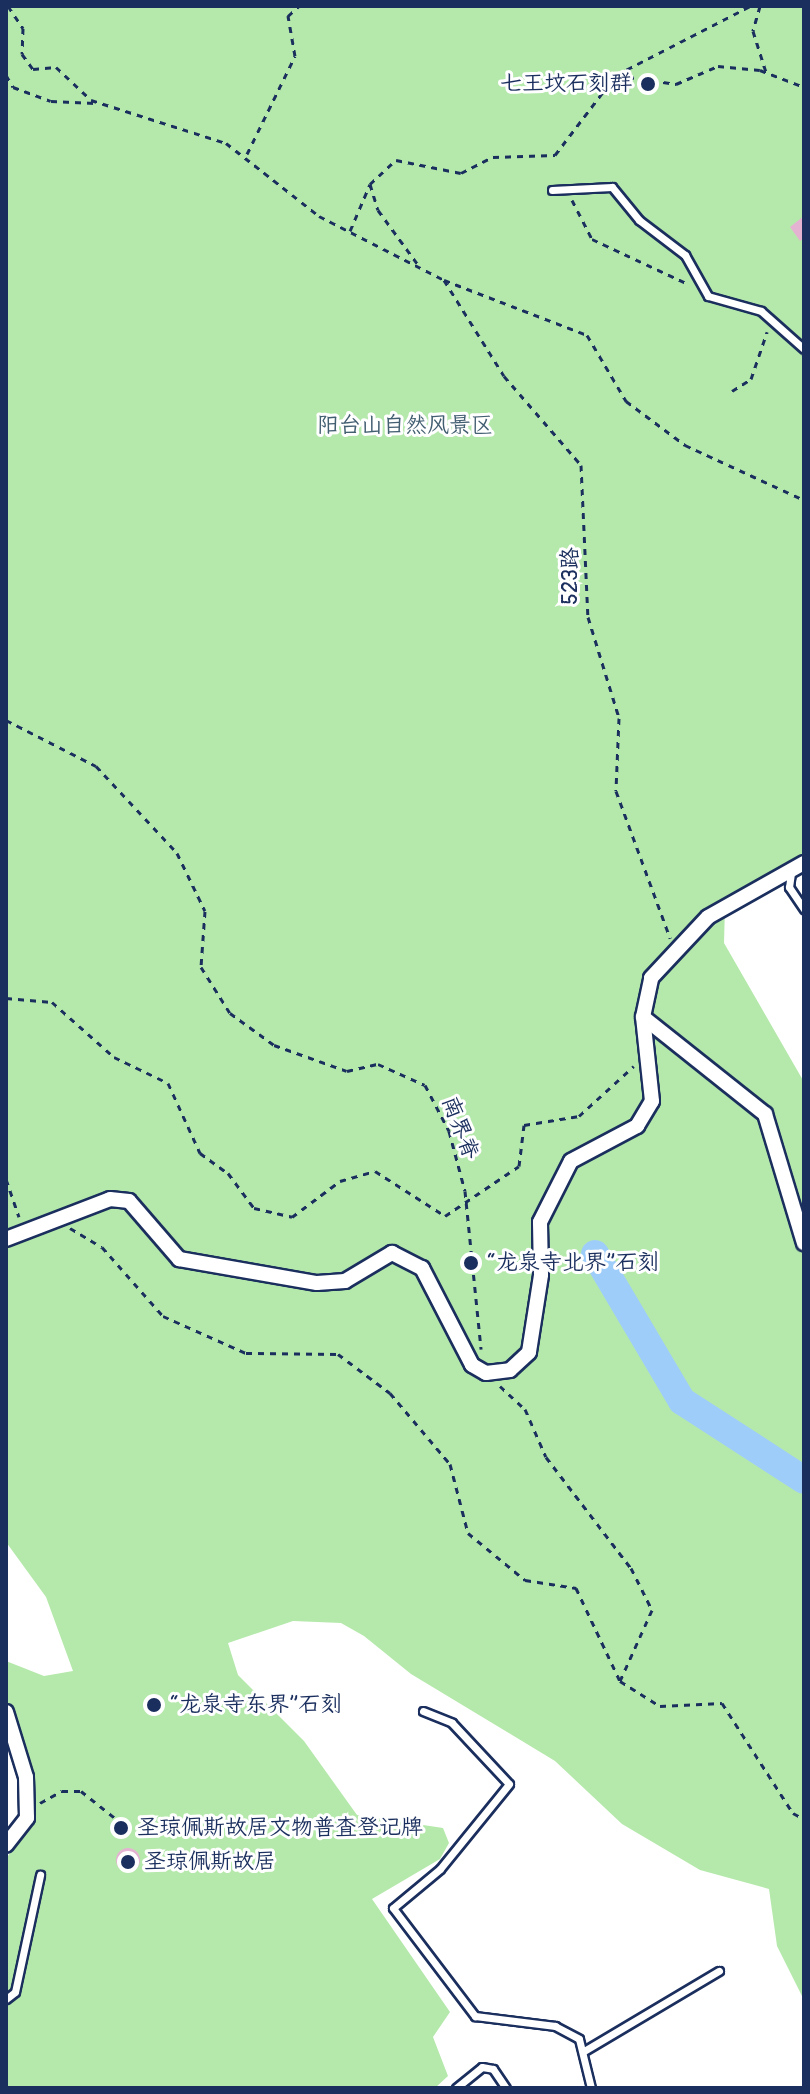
<!DOCTYPE html>
<meta charset="utf-8">
<style>
body{margin:0}
#map{position:relative;width:810px;height:2094px;overflow:hidden;background:#fff;font-family:Pangolin,"LXGW WenKai TC",sans-serif}
div>[style]{position:absolute}
.green>*{inset:0;background:#b5e9ab}
.river>*{height:28px;margin:-14px;padding:0 14px;transform-origin:14px;border-radius:14px;background:#9fcdfa}
.building>*{inset:0;background:#e5b3d2}
.round{border-radius:50%}
.path>*{height:3px;margin-top:-1.5px;transform-origin:0;background:repeating-linear-gradient(90deg,#1b2f5e 0 6px,transparent 0 12px)}
.roads{filter:drop-shadow(2px 0 #1b2f5e) drop-shadow(-2px 0 #1b2f5e) drop-shadow(0 2px #1b2f5e) drop-shadow(0 -2px #1b2f5e)}
.service>*{height:7px;margin:-3.5px;padding:0 3.5px;transform-origin:3.5px;border-radius:3.5px;background:#fff}
.minor>*{height:14px;margin:-7px;padding:0 7px;transform-origin:7px;border-radius:7px;background:#fff}
.dots>*{width:22px;height:22px;translate:-50% -50%;box-sizing:border-box;border:4px solid #fff;border-radius:50%}
span{translate:-50% -50%;white-space:nowrap;text-align:center;line-height:1.15;-webkit-text-stroke:6px #fff;paint-order:stroke}
.poi-label{font-size:22px;color:#1b2f5e}
.right{translate:-100% -50%;text-align:right}
.left{translate:0 -50%;text-align:left}
.park-label{font-size:22px;color:#425e71}
.street-label{font-size:22px;color:#1b2f5e}
.frame{position:absolute;inset:0;border:8px solid #1b2f5e;pointer-events:none}
</style>
<div id="map">
<div class="green">
<i style="clip-path:polygon(6px 6px,804px 6px,804px 854px,725px 907px,724px 943px,804px 1082px,804px 2000px,777px 1946px,769px 1889px,700px 1870px,622px 1824px,555px 1761px,411px 1674px,364px 1636px,341px 1623px,293px 1621px,228px 1643px,238px 1675px,304px 1741px,357px 1815px,443px 1828px,449px 1843px,440px 1859px,372px 1899px,450px 2012px,433px 2037px,448px 2076px,435px 2088px,6px 2088px,6px 1859px,24px 1832px,26px 1759px,6px 1702px,6px 1661px,44px 1676px,73px 1671px,46px 1597px,6px 1542px)"></i>
</div>
<div class="river">
<i style="left:595px;top:1254px;width:171px;rotate:59.4deg"></i>
<i style="left:682px;top:1401px;width:145px;rotate:32.9deg"></i>
</div>
<div class="building">
<i style="clip-path:polygon(804px 216px,804px 238px,800px 241px,790px 227px)"></i>
<i class="round" style="left:116px;top:1848px;width:24px;height:24px"></i>
</div>
<div class="path">
<i style="left:8px;top:6px;width:27px;rotate:56deg"></i>
<i style="left:23px;top:28px;width:26px;rotate:92deg"></i>
<i style="left:22px;top:54px;width:19px;rotate:54deg"></i>
<i style="left:33px;top:69px;width:23px;rotate:-5deg"></i>
<i style="left:56px;top:67px;width:48px;rotate:43.3deg"></i>
<i style="left:91px;top:100px;width:142px;rotate:17.7deg"></i>
<i style="left:226px;top:143px;width:118px;rotate:38.1deg"></i>
<i style="left:319px;top:216px;width:140px;rotate:27.1deg"></i>
<i style="left:444px;top:280px;width:153px;rotate:21deg"></i>
<i style="left:587px;top:335px;width:77px;rotate:59.4deg"></i>
<i style="left:626px;top:401px;width:74px;rotate:36.7deg"></i>
<i style="left:685px;top:445px;width:131px;rotate:24.8deg"></i>
<i style="left:760px;top:6px;width:26px;rotate:106deg"></i>
<i style="left:753px;top:31px;width:43px;rotate:72.4deg"></i>
<i style="left:6px;top:75px;width:14px;rotate:60deg"></i>
<i style="left:13px;top:87px;width:40px;rotate:20.2deg"></i>
<i style="left:51px;top:101px;width:44px;rotate:2.6deg"></i>
<i style="left:616px;top:75px;width:61px;rotate:8.5deg"></i>
<i style="left:676px;top:84px;width:46px;rotate:-23.2deg"></i>
<i style="left:718px;top:66px;width:42px;rotate:5.4deg"></i>
<i style="left:760px;top:70px;width:47px;rotate:21.1deg"></i>
<i style="left:247px;top:154px;width:109px;rotate:-63.9deg"></i>
<i style="left:295px;top:56px;width:41px;rotate:-99.9deg"></i>
<i style="left:288px;top:16px;width:15px;rotate:-42deg"></i>
<i style="left:370px;top:184px;width:27px;rotate:73deg"></i>
<i style="left:378px;top:210px;width:69px;rotate:53.8deg"></i>
<i style="left:572px;top:200px;width:44px;rotate:62.9deg"></i>
<i style="left:592px;top:239px;width:106px;rotate:25.1deg"></i>
<i style="left:350px;top:231px;width:51px;rotate:-66.9deg"></i>
<i style="left:370px;top:184px;width:35px;rotate:-43deg"></i>
<i style="left:396px;top:160px;width:66px;rotate:11.3deg"></i>
<i style="left:461px;top:173px;width:36px;rotate:-27deg"></i>
<i style="left:493px;top:157px;width:62px;rotate:-1.8deg"></i>
<i style="left:555px;top:155px;width:101px;rotate:-52.7deg"></i>
<i style="left:616px;top:75px;width:151px;rotate:-27.2deg"></i>
<i style="left:444px;top:280px;width:113px;rotate:58deg"></i>
<i style="left:504px;top:376px;width:118px;rotate:49.1deg"></i>
<i style="left:581px;top:465px;width:152px;rotate:87.4deg"></i>
<i style="left:588px;top:617px;width:106px;rotate:72.9deg"></i>
<i style="left:619px;top:718px;width:73px;rotate:92.4deg"></i>
<i style="left:616px;top:791px;width:157px;rotate:69.8deg"></i>
<i style="left:732px;top:391px;width:22px;rotate:-32deg"></i>
<i style="left:751px;top:379px;width:50px;rotate:-71.2deg"></i>
<i style="left:6px;top:720px;width:101px;rotate:27.1deg"></i>
<i style="left:96px;top:766px;width:119px;rotate:47deg"></i>
<i style="left:177px;top:853px;width:64px;rotate:64.2deg"></i>
<i style="left:205px;top:911px;width:56px;rotate:94.1deg"></i>
<i style="left:201px;top:967px;width:54px;rotate:57.8deg"></i>
<i style="left:230px;top:1013px;width:54px;rotate:36deg"></i>
<i style="left:274px;top:1045px;width:77px;rotate:19.6deg"></i>
<i style="left:347px;top:1071px;width:32px;rotate:-13deg"></i>
<i style="left:378px;top:1064px;width:51px;rotate:24.1deg"></i>
<i style="left:425px;top:1085px;width:52px;rotate:62.4deg"></i>
<i style="left:449px;top:1131px;width:62px;rotate:75.1deg"></i>
<i style="left:465px;top:1191px;width:159px;rotate:84.2deg"></i>
<i style="left:6px;top:998px;width:46px;rotate:5deg"></i>
<i style="left:52px;top:1002px;width:83px;rotate:41.6deg"></i>
<i style="left:114px;top:1057px;width:60px;rotate:25.7deg"></i>
<i style="left:168px;top:1083px;width:77px;rotate:65.4deg"></i>
<i style="left:200px;top:1153px;width:34px;rotate:36deg"></i>
<i style="left:228px;top:1173px;width:44px;rotate:53.4deg"></i>
<i style="left:254px;top:1208px;width:39px;rotate:13deg"></i>
<i style="left:292px;top:1217px;width:60px;rotate:-36.9deg"></i>
<i style="left:340px;top:1181px;width:36px;rotate:-16deg"></i>
<i style="left:375px;top:1171px;width:83px;rotate:32.7deg"></i>
<i style="left:445px;top:1216px;width:89px;rotate:-34deg"></i>
<i style="left:519px;top:1166px;width:41px;rotate:-83deg"></i>
<i style="left:524px;top:1125px;width:56px;rotate:-9.3deg"></i>
<i style="left:579px;top:1116px;width:74px;rotate:-42.3deg"></i>
<i style="left:6px;top:1179px;width:40px;rotate:71.1deg"></i>
<i style="left:70px;top:1228px;width:37px;rotate:31deg"></i>
<i style="left:102px;top:1247px;width:92px;rotate:48.5deg"></i>
<i style="left:163px;top:1316px;width:91px;rotate:24deg"></i>
<i style="left:246px;top:1353px;width:92px;rotate:0.6deg"></i>
<i style="left:338px;top:1354px;width:65px;rotate:36.9deg"></i>
<i style="left:390px;top:1393px;width:93px;rotate:49.8deg"></i>
<i style="left:450px;top:1464px;width:71px;rotate:75.4deg"></i>
<i style="left:468px;top:1533px;width:74px;rotate:39.5deg"></i>
<i style="left:525px;top:1580px;width:52px;rotate:8.9deg"></i>
<i style="left:576px;top:1588px;width:103px;rotate:64.7deg"></i>
<i style="left:620px;top:1681px;width:47px;rotate:32deg"></i>
<i style="left:660px;top:1706px;width:62px;rotate:-2.8deg"></i>
<i style="left:722px;top:1703px;width:131px;rotate:57.2deg"></i>
<i style="left:793px;top:1813px;width:13px;rotate:29deg"></i>
<i style="left:500px;top:1386px;width:34px;rotate:43deg"></i>
<i style="left:525px;top:1409px;width:52px;rotate:66.4deg"></i>
<i style="left:546px;top:1457px;width:140px;rotate:52.6deg"></i>
<i style="left:631px;top:1568px;width:47px;rotate:63.4deg"></i>
<i style="left:652px;top:1610px;width:78px;rotate:114.3deg"></i>
<i style="left:40px;top:1803px;width:25px;rotate:-29deg"></i>
<i style="left:62px;top:1791px;width:19px"></i>
<i style="left:81px;top:1791px;width:56px;rotate:38.5deg"></i>
</div>
<div class="roads">
<div class="service">
<i style="left:552px;top:190px;width:60px;rotate:-2.9deg"></i>
<i style="left:612px;top:187px;width:43px;rotate:50.7deg"></i>
<i style="left:639px;top:220px;width:58px;rotate:37.3deg"></i>
<i style="left:685px;top:255px;width:47px;rotate:60.7deg"></i>
<i style="left:708px;top:296px;width:55px;rotate:15.8deg"></i>
<i style="left:761px;top:311px;width:57px;rotate:41.5deg"></i>
<i style="left:791px;top:873px;width:14px;rotate:98deg"></i>
<i style="left:789px;top:887px;width:27px;rotate:56deg"></i>
<i style="left:423px;top:1711px;width:31px;rotate:22deg"></i>
<i style="left:452px;top:1723px;width:83px;rotate:46.9deg"></i>
<i style="left:509px;top:1784px;width:109px;rotate:129.1deg"></i>
<i style="left:440px;top:1869px;width:61px;rotate:140.3deg"></i>
<i style="left:393px;top:1908px;width:136px;rotate:52.8deg"></i>
<i style="left:475px;top:2016px;width:81px;rotate:7.1deg"></i>
<i style="left:555px;top:2026px;width:27px;rotate:28deg"></i>
<i style="left:579px;top:2039px;width:50px;rotate:76.2deg"></i>
<i style="left:6px;top:1999px;width:11px;rotate:-38deg"></i>
<i style="left:15px;top:1992px;width:120px;rotate:-77.9deg"></i>
<i style="left:584px;top:2051px;width:157px;rotate:-30.7deg"></i>
<i style="left:456px;top:2088px;width:33px;rotate:-39deg"></i>
<i style="left:482px;top:2067px;width:11px;rotate:10deg"></i>
<i style="left:493px;top:2069px;width:23px;rotate:56deg"></i>
</div>
<div class="minor">
<i style="left:643px;top:1017px;width:156px;rotate:38.5deg"></i>
<i style="left:765px;top:1114px;width:135px;rotate:73.2deg"></i>
<i style="left:6px;top:1239px;width:111px;rotate:-21deg"></i>
<i style="left:110px;top:1199px;width:19px;rotate:6deg"></i>
<i style="left:129px;top:1201px;width:77px;rotate:49.2deg"></i>
<i style="left:179px;top:1259px;width:140px;rotate:9.9deg"></i>
<i style="left:317px;top:1283px;width:28px;rotate:-4deg"></i>
<i style="left:345px;top:1281px;width:55px;rotate:-30.8deg"></i>
<i style="left:392px;top:1253px;width:34px;rotate:27deg"></i>
<i style="left:422px;top:1268px;width:109px;rotate:62.7deg"></i>
<i style="left:472px;top:1365px;width:16px;rotate:30deg"></i>
<i style="left:486px;top:1373px;width:24px;rotate:-7deg"></i>
<i style="left:510px;top:1370px;width:26px;rotate:-43deg"></i>
<i style="left:529px;top:1352px;width:78px;rotate:-81.1deg"></i>
<i style="left:541px;top:1275px;width:53px;rotate:-91.1deg"></i>
<i style="left:540px;top:1222px;width:68px;rotate:-63.1deg"></i>
<i style="left:571px;top:1161px;width:75px;rotate:-27.9deg"></i>
<i style="left:637px;top:1126px;width:29px;rotate:-59deg"></i>
<i style="left:652px;top:1101px;width:84px;rotate:-96.1deg"></i>
<i style="left:643px;top:1017px;width:40px;rotate:-78deg"></i>
<i style="left:651px;top:978px;width:83px;rotate:-46.9deg"></i>
<i style="left:708px;top:917px;width:110px;rotate:-29.4deg"></i>
<i style="left:6px;top:1712px;width:68px;rotate:72.9deg"></i>
<i style="left:26px;top:1777px;width:41px;rotate:88.6deg"></i>
<i style="left:27px;top:1818px;width:34px;rotate:128deg"></i>
</div>
</div>
<div class="dots">
<i style="left:648px;top:84px;background:#1b2f5e"></i>
<i style="left:471px;top:1263px;background:#1b2f5e"></i>
<i style="left:154px;top:1705px;background:#1b2f5e"></i>
<i style="left:121px;top:1828px;background:#1b2f5e"></i>
<i style="left:128px;top:1862px;background:#1b2f5e"></i>
</div>
<div class="poi-label">
<span class="right" style="left:632px;top:84px">七王坟石刻群</span>
<span class="left" style="left:487px;top:1263px">“龙泉寺北界”石刻</span>
<span class="left" style="left:170px;top:1705px">“龙泉寺东界”石刻</span>
<span class="left" style="left:137px;top:1828px">圣琼佩斯故居文物普查登记牌</span>
<span class="left" style="left:144px;top:1862px">圣琼佩斯故居</span>
</div>
<div class="park-label">
<span style="left:405px;top:426px">阳台山自然风景区</span>
</div>
<div class="street-label">
<span style="left:571px;top:576px;rotate:-90deg">523路</span>
<span style="left:460px;top:1128px;rotate:69deg">南界脊</span>
</div>
<div class="frame"></div>
</div>
